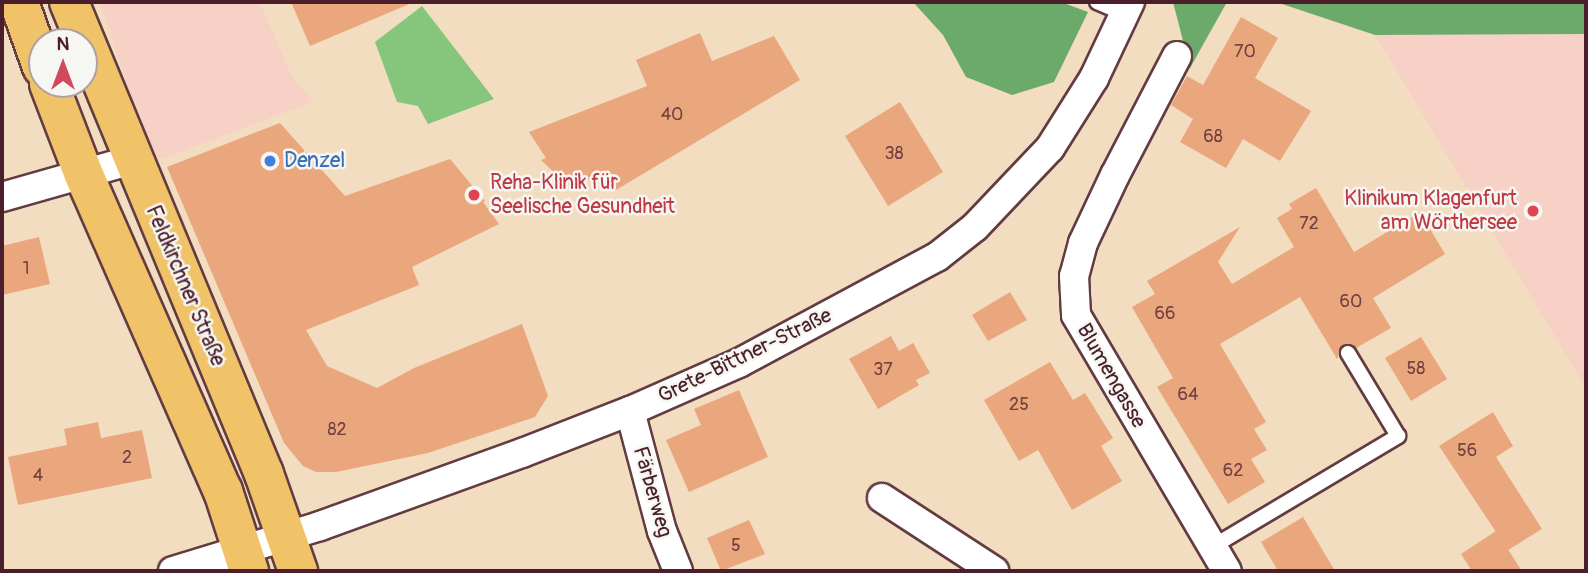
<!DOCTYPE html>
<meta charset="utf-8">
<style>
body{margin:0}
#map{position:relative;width:1588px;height:573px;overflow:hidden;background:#f2ddc1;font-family:Pangolin,sans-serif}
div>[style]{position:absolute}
.built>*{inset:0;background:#f7d1c6}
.green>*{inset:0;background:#85c57c}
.forest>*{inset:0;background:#6caa6c}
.building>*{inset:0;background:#eaa67d}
.roads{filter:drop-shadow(2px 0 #633c42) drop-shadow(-2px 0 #633c42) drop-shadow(0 2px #633c42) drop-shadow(0 -2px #633c42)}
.lane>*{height:14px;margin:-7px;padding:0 7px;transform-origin:7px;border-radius:7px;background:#fff}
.street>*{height:28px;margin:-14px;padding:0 14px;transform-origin:14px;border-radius:14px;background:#fff}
.primary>*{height:38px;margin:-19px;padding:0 19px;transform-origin:19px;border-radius:19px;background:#f1c369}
.dots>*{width:19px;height:19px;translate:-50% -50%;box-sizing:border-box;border:4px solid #f6f6f2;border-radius:50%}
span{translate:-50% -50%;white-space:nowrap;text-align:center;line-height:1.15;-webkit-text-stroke:5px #f6f6f2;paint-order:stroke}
.number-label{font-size:18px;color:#724140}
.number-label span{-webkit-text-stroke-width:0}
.shop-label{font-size:21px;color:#366cbe}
.left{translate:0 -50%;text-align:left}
.health-label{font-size:21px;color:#be3a42}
.right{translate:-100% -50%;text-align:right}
.street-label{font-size:21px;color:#4a1f2b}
.frame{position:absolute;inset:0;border:4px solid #4a1f2b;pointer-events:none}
.north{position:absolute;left:28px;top:28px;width:70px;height:70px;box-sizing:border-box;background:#f6f6f2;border:2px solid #b1a0a2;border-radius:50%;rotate:0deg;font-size:19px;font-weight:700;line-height:28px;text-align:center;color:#4a1f2b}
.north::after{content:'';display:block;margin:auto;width:24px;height:32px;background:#d1495b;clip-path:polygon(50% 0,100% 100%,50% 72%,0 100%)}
</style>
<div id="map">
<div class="built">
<i style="clip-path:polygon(99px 2px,260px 2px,291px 75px,313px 102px,154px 162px)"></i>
<i style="clip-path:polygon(1586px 34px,1586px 388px,1375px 35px)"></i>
</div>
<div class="green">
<i style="clip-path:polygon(422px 6px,494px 99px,428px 124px,418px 106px,397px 102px,375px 42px)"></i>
</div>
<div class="forest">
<i style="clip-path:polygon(913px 2px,1061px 2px,1088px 12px,1054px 82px,1012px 95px,966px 77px,943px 35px)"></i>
<i style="clip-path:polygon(1173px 2px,1227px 2px,1190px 68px)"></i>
<i style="clip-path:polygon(1276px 2px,1586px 2px,1586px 34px,1375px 35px)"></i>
</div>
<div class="building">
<i style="clip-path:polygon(291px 2px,414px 2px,310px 46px)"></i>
<i style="clip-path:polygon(1241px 17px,1278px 38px,1255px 78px,1311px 111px,1280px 161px,1243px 139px,1226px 168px,1180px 142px,1193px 119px,1171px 105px,1187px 76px,1203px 85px)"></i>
<i style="clip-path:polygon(700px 33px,712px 61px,774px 36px,800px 80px,616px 190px,599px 177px,568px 186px,541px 160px,546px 158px,529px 132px,647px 86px,636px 60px)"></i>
<i style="clip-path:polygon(900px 102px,943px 172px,888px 206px,845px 136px)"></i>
<i style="clip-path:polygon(280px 123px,345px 196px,450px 159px,485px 201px,483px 202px,499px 224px,412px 267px,419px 285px,306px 330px,327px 366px,377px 388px,414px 368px,522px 324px,548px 396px,535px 417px,428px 453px,336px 472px,316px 472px,303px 466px,284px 443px,167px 167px)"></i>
<i style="clip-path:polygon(1316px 188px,1354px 252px,1420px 212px,1445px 254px,1373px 298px,1391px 328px,1356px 348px,1352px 344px,1344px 344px,1337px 359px,1300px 297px,1220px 344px,1266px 422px,1254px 429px,1267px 450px,1251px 459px,1265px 482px,1228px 504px,1157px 387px,1173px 378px,1132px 307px,1155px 294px,1147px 281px,1240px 227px,1218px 262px,1232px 284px,1294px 247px,1277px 218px,1292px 209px,1289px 204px)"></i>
<i style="clip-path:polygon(39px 237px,50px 284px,2px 295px,2px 246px)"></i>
<i style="clip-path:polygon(1010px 292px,1027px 320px,988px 341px,972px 315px)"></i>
<i style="clip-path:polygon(891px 336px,899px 351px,913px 343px,930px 373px,916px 380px,919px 385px,878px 409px,849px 359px)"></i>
<i style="clip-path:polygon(1421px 337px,1447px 379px,1411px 401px,1385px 358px)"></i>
<i style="clip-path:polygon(1050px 362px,1073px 400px,1085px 393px,1113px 438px,1101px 446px,1122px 481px,1072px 510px,1038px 450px,1019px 461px,984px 400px)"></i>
<i style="clip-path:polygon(739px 390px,768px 457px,689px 492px,666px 440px,701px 425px,694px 409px)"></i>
<i style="clip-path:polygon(1493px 412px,1513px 446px,1496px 457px,1542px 529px,1508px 550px,1439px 446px)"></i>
<i style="clip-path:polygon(98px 422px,101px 438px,142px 430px,152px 478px,18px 505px,8px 457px,67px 445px,64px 429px)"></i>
<i style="clip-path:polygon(1303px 517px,1335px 571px,1278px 571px,1261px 542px)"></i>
<i style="clip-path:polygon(749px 520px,765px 554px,721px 571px,707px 538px)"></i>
<i style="clip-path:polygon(1496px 531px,1522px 571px,1472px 571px,1461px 554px)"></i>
</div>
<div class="roads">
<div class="lane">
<i style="left:1097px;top:2px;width:30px;rotate:23deg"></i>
<i style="left:1212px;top:547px;width:217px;rotate:-30.8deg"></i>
<i style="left:1398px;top:436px;width:97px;rotate:-121.1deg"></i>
</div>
<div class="street">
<i style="left:1177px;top:56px;width:134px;rotate:117.5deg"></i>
<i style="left:1115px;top:175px;width:75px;rotate:115.2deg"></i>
<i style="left:1083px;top:243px;width:34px;rotate:105deg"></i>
<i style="left:1074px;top:276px;width:39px;rotate:87deg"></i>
<i style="left:1076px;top:315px;width:297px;rotate:59.5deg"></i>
<i style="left:2px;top:197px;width:135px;rotate:-15.9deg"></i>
<i style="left:630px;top:411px;width:124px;rotate:75.1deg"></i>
<i style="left:662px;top:531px;width:43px;rotate:68.2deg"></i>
<i style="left:882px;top:498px;width:134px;rotate:33.1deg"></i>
<i style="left:173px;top:571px;width:154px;rotate:-17deg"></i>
<i style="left:320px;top:526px;width:215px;rotate:-19.9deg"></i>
<i style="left:522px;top:453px;width:116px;rotate:-21.3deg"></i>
<i style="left:630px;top:411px;width:119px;rotate:-23.8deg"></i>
<i style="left:739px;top:363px;width:225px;rotate:-28.2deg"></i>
<i style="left:937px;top:257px;width:48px;rotate:-38.3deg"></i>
<i style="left:975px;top:227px;width:109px;rotate:-46.5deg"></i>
<i style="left:1050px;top:148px;width:83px;rotate:-57.8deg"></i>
<i style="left:1094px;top:78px;width:84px;rotate:-64.7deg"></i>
</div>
<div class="primary">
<i style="left:19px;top:2px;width:69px;rotate:70.5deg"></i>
<i style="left:69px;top:2px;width:511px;rotate:67.55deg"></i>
<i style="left:264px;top:474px;width:103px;rotate:70.7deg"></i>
<i style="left:49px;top:84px;width:97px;rotate:69deg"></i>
<i style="left:84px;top:175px;width:345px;rotate:66.3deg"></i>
<i style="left:223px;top:491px;width:84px;rotate:72deg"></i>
</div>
</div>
<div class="dots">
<i style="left:270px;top:161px;background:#3f7fe0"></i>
<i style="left:474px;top:195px;background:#e0444e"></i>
<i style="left:1533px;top:211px;background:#e0444e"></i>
</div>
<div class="number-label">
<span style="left:1245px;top:52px">70</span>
<span style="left:672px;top:115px">40</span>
<span style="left:1213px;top:137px">68</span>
<span style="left:894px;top:154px">38</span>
<span style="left:1309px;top:224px">72</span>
<span style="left:26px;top:269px">1</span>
<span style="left:1351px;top:302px">60</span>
<span style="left:1165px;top:314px">66</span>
<span style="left:1416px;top:369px">58</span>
<span style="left:883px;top:370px">37</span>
<span style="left:1188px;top:395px">64</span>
<span style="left:1019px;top:405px">25</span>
<span style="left:337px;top:430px">82</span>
<span style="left:1467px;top:451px">56</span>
<span style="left:127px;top:458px">2</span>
<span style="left:1233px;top:471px">62</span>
<span style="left:38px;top:476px">4</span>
<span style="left:736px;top:546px">5</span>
</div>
<div class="shop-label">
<span class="left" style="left:284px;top:161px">Denzel</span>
</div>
<div class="health-label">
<span class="left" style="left:490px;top:195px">Reha-Klinik für<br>Seelische Gesundheit</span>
<span class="right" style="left:1517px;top:211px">Klinikum Klagenfurt<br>am Wörthersee</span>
</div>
<div class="street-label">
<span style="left:185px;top:286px;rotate:67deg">Feldkirchner Straße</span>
<span style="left:745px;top:356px;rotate:-26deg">Grete-Bittner-Straße</span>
<span style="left:1111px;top:376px;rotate:60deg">Blumengasse</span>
<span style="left:652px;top:492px;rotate:74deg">Färberweg</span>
</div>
<div class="frame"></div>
<div class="north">N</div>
</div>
